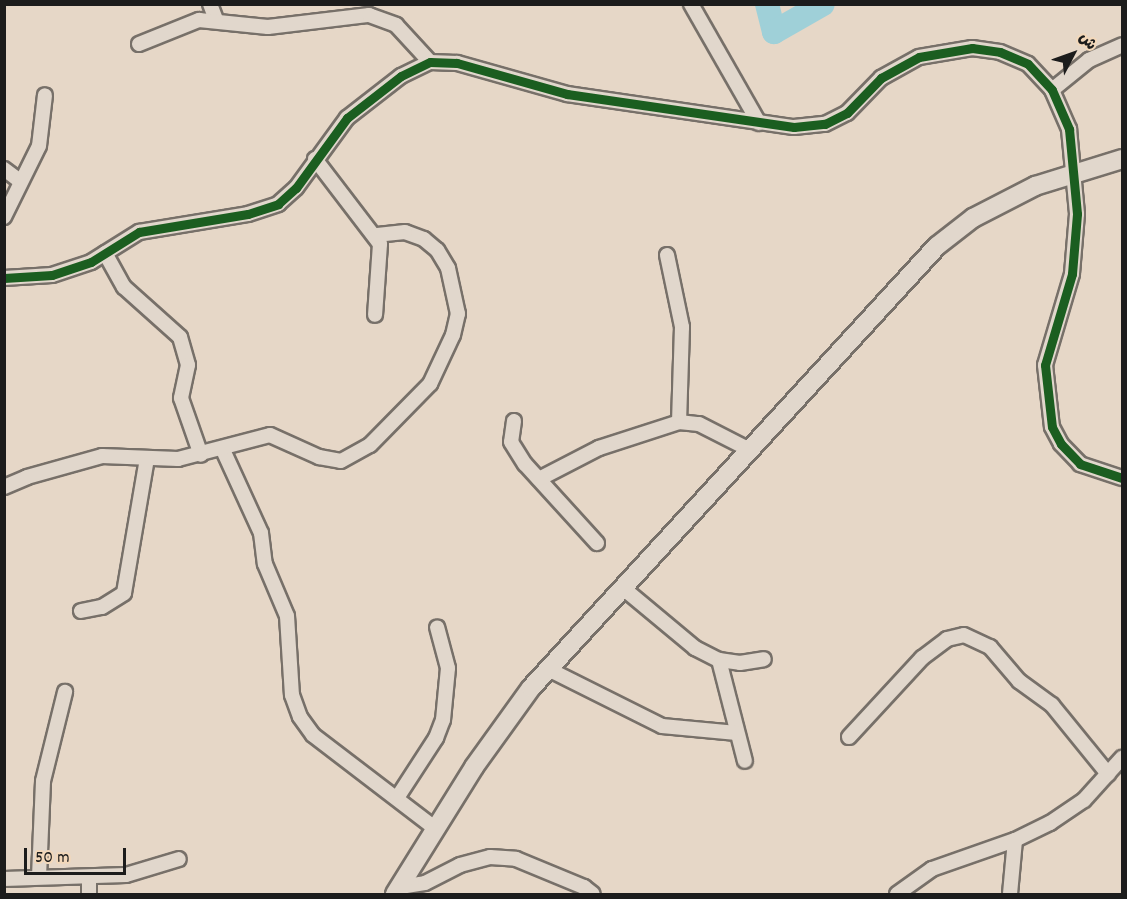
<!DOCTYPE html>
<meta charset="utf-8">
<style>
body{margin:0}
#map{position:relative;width:1127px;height:899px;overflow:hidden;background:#e6d7c7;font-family:Dekko,"Playpen Sans Arabic",sans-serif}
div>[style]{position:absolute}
.river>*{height:24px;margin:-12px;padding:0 12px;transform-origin:12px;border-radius:12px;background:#9fd0d8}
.roads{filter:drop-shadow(2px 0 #777069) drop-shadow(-2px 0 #777069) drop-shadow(0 2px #777069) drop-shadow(0 -2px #777069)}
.minor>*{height:14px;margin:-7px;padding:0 7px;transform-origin:7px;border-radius:7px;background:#e1d7cc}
.major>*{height:18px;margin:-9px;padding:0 9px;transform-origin:9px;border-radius:9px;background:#e1d7cc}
.cycleway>*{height:9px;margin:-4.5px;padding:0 4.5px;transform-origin:4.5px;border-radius:4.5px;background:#1b5e20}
span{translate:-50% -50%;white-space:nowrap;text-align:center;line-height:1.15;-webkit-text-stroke:4.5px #f3d8ba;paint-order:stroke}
.frame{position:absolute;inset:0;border:6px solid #1c1c1c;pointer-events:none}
.north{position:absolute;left:1043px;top:24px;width:60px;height:60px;-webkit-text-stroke:4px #f3d8ba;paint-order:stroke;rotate:49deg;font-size:16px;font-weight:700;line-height:24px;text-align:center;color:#1c1c1c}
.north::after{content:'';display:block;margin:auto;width:21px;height:27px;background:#1c1c1c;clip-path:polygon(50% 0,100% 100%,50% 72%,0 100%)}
.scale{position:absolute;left:24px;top:848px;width:102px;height:27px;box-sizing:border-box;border:3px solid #1c1c1c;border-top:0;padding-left:8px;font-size:18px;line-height:21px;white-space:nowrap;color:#1c1c1c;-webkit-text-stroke:4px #f3d8ba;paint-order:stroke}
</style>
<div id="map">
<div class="river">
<i style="left:767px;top:4px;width:29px;rotate:76deg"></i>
<i style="left:774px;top:32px;width:56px;rotate:-29.7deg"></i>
</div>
<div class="roads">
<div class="minor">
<i style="left:210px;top:4px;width:17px;rotate:69deg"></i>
<i style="left:691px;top:4px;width:137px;rotate:60.3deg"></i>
<i style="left:139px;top:44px;width:65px;rotate:-21.8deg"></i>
<i style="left:199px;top:20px;width:69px;rotate:5.8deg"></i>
<i style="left:268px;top:27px;width:102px;rotate:-6.8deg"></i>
<i style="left:369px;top:15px;width:29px;rotate:20deg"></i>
<i style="left:396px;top:25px;width:50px;rotate:47.4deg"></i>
<i style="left:1052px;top:90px;width:48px;rotate:-39deg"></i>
<i style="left:1089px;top:60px;width:36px;rotate:-24deg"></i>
<i style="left:315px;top:159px;width:107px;rotate:52.6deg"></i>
<i style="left:380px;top:244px;width:71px;rotate:94deg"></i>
<i style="left:4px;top:169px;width:21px;rotate:37deg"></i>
<i style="left:4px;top:217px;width:79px;rotate:-63.8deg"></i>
<i style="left:39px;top:146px;width:51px;rotate:-83.3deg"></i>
<i style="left:105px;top:253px;width:39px;rotate:61deg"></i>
<i style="left:124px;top:287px;width:75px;rotate:41.8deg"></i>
<i style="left:180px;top:337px;width:29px;rotate:74deg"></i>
<i style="left:188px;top:365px;width:34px;rotate:102deg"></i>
<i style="left:181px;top:398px;width:60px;rotate:70.7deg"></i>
<i style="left:667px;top:255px;width:74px;rotate:78.2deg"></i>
<i style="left:682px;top:327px;width:95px;rotate:91.8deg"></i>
<i style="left:4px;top:278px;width:48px;rotate:-3.6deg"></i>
<i style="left:52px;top:275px;width:41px;rotate:-18.4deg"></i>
<i style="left:91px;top:262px;width:57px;rotate:-32deg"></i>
<i style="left:139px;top:232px;width:110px;rotate:-9.4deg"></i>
<i style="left:248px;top:214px;width:32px;rotate:-18deg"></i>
<i style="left:278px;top:204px;width:24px;rotate:-42deg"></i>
<i style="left:296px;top:188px;width:87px;rotate:-53.9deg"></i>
<i style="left:347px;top:118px;width:68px;rotate:-37.9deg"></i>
<i style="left:401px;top:76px;width:32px;rotate:-26deg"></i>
<i style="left:430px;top:62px;width:27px;rotate:2deg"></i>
<i style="left:457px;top:63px;width:114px;rotate:15.7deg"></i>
<i style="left:567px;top:94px;width:229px;rotate:8.3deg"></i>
<i style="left:794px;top:127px;width:31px;rotate:-6deg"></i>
<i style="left:825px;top:124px;width:25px;rotate:-27deg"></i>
<i style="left:847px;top:113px;width:49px;rotate:-45.8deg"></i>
<i style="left:881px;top:78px;width:43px;rotate:-28.9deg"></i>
<i style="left:919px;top:57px;width:54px;rotate:-9.6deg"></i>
<i style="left:972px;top:48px;width:28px;rotate:8deg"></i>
<i style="left:1000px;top:52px;width:30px;rotate:23deg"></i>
<i style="left:1028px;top:64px;width:35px;rotate:47deg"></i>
<i style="left:1052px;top:90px;width:43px;rotate:66.4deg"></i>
<i style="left:1069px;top:129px;width:85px;rotate:84.6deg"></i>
<i style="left:1077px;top:214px;width:60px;rotate:94.8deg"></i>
<i style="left:1072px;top:274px;width:95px;rotate:106.5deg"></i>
<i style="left:1045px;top:365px;width:62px;rotate:83.6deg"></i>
<i style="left:1052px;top:427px;width:19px;rotate:62deg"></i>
<i style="left:1061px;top:444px;width:28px;rotate:46deg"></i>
<i style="left:1080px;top:464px;width:44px;rotate:18.4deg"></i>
<i style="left:514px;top:421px;width:21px;rotate:98deg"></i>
<i style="left:511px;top:442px;width:26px;rotate:58deg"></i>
<i style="left:525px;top:464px;width:107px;rotate:47.7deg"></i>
<i style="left:223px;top:450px;width:91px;rotate:65.4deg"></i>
<i style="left:261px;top:533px;width:31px;rotate:83deg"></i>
<i style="left:265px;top:564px;width:56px;rotate:67.1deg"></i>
<i style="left:287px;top:616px;width:79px;rotate:86.4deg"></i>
<i style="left:292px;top:695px;width:23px;rotate:70deg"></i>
<i style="left:300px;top:717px;width:22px;rotate:54deg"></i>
<i style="left:313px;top:735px;width:155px;rotate:37.4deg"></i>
<i style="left:539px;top:479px;width:68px;rotate:-27.3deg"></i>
<i style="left:599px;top:448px;width:84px;rotate:-18deg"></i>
<i style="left:679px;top:422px;width:20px;rotate:6deg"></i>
<i style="left:699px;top:424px;width:57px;rotate:27deg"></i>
<i style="left:4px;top:487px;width:25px;rotate:-23deg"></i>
<i style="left:27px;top:477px;width:78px;rotate:-15.6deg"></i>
<i style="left:102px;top:456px;width:76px;rotate:2.3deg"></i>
<i style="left:178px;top:459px;width:95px;rotate:-14.6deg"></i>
<i style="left:270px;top:435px;width:54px;rotate:24.2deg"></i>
<i style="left:319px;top:457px;width:22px;rotate:10deg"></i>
<i style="left:341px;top:461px;width:33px;rotate:-29deg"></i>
<i style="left:370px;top:445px;width:86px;rotate:-45.5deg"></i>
<i style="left:430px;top:384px;width:54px;rotate:-64.9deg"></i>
<i style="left:453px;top:335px;width:22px;rotate:-77deg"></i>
<i style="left:458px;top:314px;width:47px;rotate:-102.3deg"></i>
<i style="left:448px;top:268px;width:21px;rotate:-121deg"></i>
<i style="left:437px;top:250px;width:17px;rotate:-140deg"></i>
<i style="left:424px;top:239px;width:20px;rotate:-160deg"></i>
<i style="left:405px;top:232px;width:30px;rotate:174deg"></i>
<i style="left:623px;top:588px;width:94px;rotate:39.8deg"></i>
<i style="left:695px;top:648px;width:27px;rotate:27deg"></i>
<i style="left:719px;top:660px;width:21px;rotate:8deg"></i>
<i style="left:740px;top:663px;width:24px;rotate:-9deg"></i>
<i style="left:81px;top:611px;width:21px;rotate:-11deg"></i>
<i style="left:102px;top:607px;width:26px;rotate:-32deg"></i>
<i style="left:124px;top:593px;width:136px;rotate:-80.3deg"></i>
<i style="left:719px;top:660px;width:104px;rotate:75.6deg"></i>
<i style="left:548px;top:669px;width:127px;rotate:26.6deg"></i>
<i style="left:662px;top:726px;width:75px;rotate:5.3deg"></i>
<i style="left:849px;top:737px;width:108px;rotate:-47.3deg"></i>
<i style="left:922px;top:658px;width:31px;rotate:-37deg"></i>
<i style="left:947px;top:639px;width:17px;rotate:-13deg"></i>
<i style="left:964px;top:635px;width:29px;rotate:25deg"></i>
<i style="left:990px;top:647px;width:45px;rotate:49.5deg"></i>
<i style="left:1019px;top:681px;width:41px;rotate:36deg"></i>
<i style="left:1052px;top:705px;width:89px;rotate:50.9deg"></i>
<i style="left:397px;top:798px;width:72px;rotate:-57deg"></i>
<i style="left:436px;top:738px;width:19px;rotate:-69deg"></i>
<i style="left:443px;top:720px;width:52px;rotate:-84.5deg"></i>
<i style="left:448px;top:668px;width:42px;rotate:-105deg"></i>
<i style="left:39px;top:877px;width:96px;rotate:-87.6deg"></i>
<i style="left:43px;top:781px;width:92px;rotate:-76.1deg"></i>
<i style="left:89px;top:878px;width:16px;rotate:90deg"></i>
<i style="left:4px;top:879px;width:122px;rotate:-1.9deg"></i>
<i style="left:126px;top:875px;width:55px;rotate:-16.8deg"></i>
<i style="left:400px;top:887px;width:25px;rotate:-9deg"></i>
<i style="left:425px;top:883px;width:39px;rotate:-27deg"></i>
<i style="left:460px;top:865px;width:31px;rotate:-15deg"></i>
<i style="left:490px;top:857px;width:26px;rotate:4deg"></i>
<i style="left:516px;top:859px;width:74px;rotate:22.4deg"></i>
<i style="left:584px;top:887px;width:11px;rotate:38deg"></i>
<i style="left:897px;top:894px;width:43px;rotate:-35.5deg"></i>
<i style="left:932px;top:869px;width:88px;rotate:-19.3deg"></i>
<i style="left:1015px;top:840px;width:39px;rotate:-26deg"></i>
<i style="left:1050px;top:823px;width:41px;rotate:-34.1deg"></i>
<i style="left:1084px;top:800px;width:57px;rotate:-47.9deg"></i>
<i style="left:1010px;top:894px;width:54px;rotate:-84.7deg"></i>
</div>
<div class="major">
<i style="left:395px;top:894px;width:150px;rotate:-58.1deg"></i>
<i style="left:474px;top:767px;width:97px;rotate:-54.2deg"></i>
<i style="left:531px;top:688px;width:600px;rotate:-47.43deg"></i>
<i style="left:937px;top:246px;width:46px;rotate:-37.9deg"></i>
<i style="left:973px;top:218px;width:70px;rotate:-27.3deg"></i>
<i style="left:1035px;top:186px;width:91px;rotate:-17.2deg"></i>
</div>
</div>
<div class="cycleway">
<i style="left:4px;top:278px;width:48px;rotate:-3.6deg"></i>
<i style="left:52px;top:275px;width:41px;rotate:-18.4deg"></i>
<i style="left:91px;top:262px;width:57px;rotate:-32deg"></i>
<i style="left:139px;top:232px;width:110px;rotate:-9.4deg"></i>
<i style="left:248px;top:214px;width:32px;rotate:-18deg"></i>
<i style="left:278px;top:204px;width:24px;rotate:-42deg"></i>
<i style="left:296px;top:188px;width:87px;rotate:-53.9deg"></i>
<i style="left:347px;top:118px;width:68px;rotate:-37.9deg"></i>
<i style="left:401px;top:76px;width:32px;rotate:-26deg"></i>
<i style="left:430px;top:62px;width:27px;rotate:2deg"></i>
<i style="left:457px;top:63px;width:114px;rotate:15.7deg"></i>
<i style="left:567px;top:94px;width:229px;rotate:8.3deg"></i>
<i style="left:794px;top:127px;width:31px;rotate:-6deg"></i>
<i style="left:825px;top:124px;width:25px;rotate:-27deg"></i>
<i style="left:847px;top:113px;width:49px;rotate:-45.8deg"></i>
<i style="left:881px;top:78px;width:43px;rotate:-28.9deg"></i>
<i style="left:919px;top:57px;width:54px;rotate:-9.6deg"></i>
<i style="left:972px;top:48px;width:28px;rotate:8deg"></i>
<i style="left:1000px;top:52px;width:30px;rotate:23deg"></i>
<i style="left:1028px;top:64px;width:35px;rotate:47deg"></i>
<i style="left:1052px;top:90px;width:43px;rotate:66.4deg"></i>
<i style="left:1069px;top:129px;width:85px;rotate:84.6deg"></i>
<i style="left:1077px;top:214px;width:60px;rotate:94.8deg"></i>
<i style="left:1072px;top:274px;width:95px;rotate:106.5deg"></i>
<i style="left:1045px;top:365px;width:62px;rotate:83.6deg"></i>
<i style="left:1052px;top:427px;width:19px;rotate:62deg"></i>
<i style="left:1061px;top:444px;width:28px;rotate:46deg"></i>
<i style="left:1080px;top:464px;width:44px;rotate:18.4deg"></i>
</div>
<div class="frame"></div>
<div class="north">ش</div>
<div class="scale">50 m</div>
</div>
